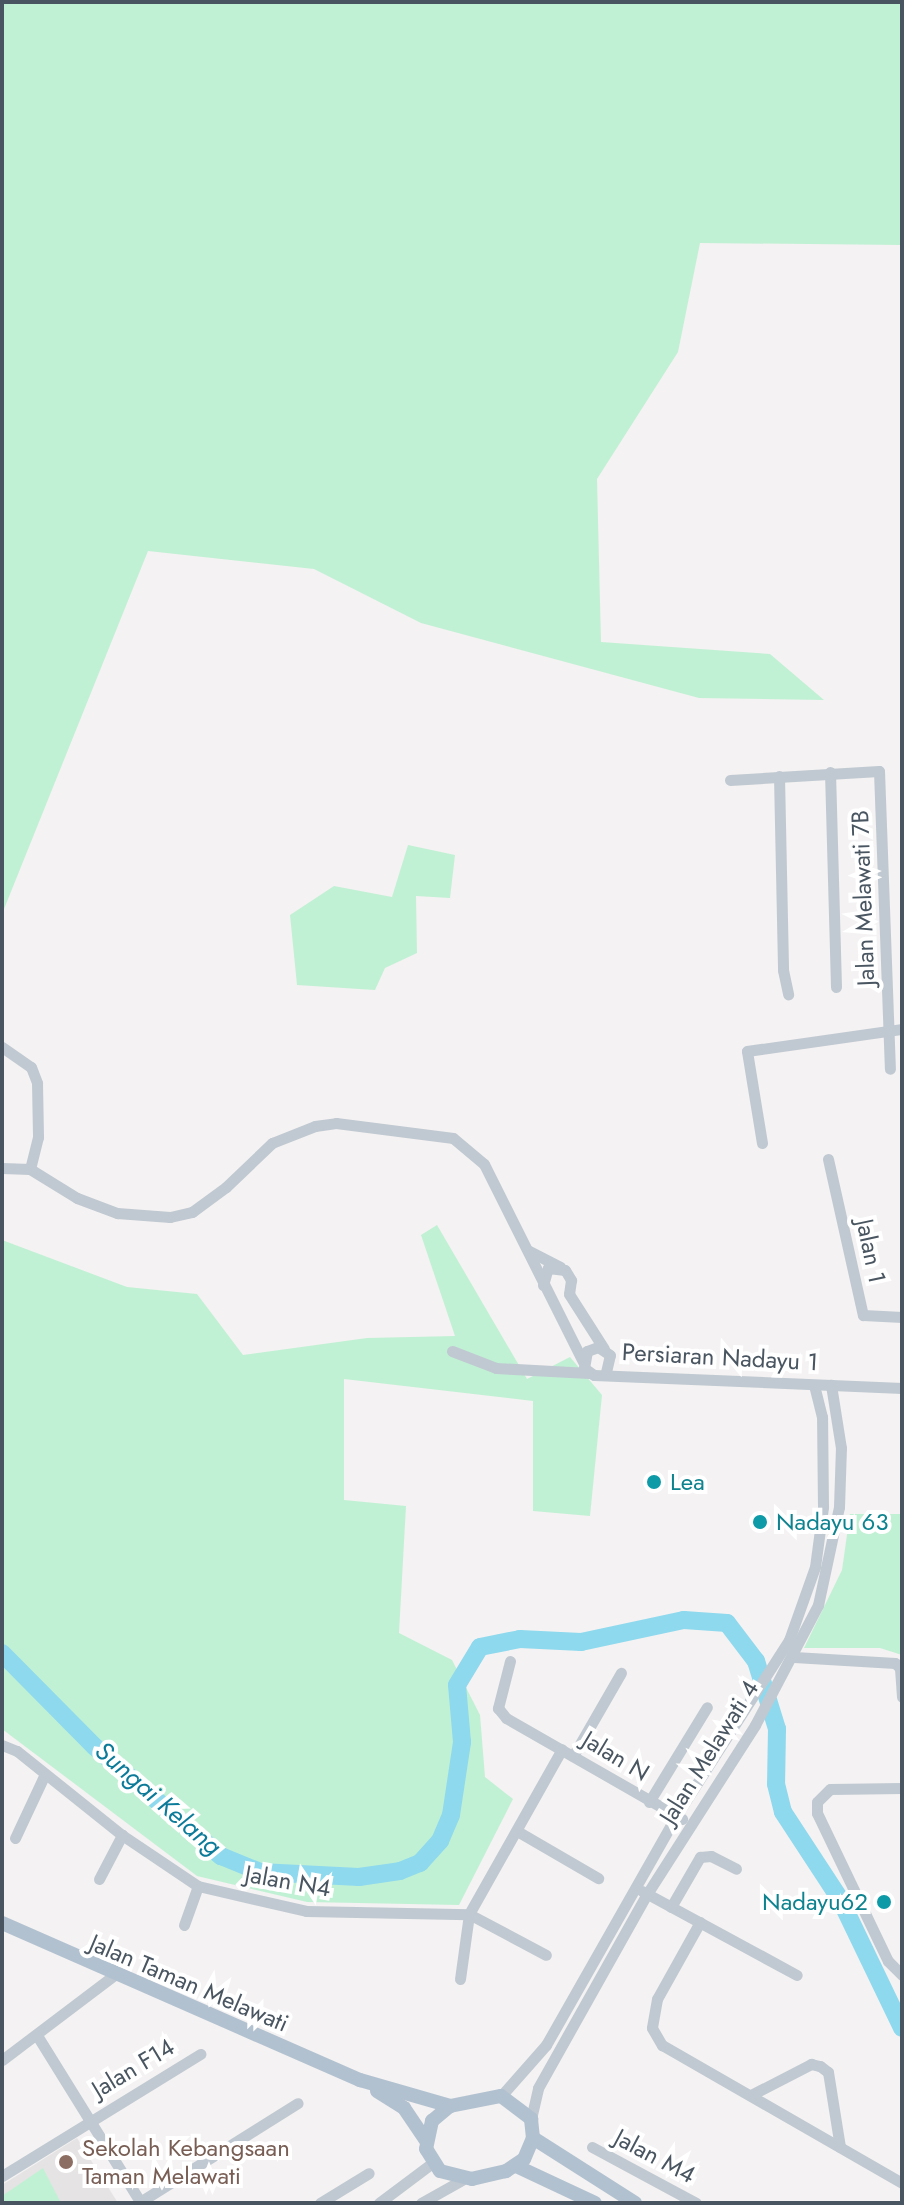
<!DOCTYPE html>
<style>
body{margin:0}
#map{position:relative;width:904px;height:2205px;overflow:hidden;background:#f4f2f2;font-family:Jost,sans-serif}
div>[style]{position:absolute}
.education>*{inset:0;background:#e5e3e4}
.green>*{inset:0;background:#c1f1d4}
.river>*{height:18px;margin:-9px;padding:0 9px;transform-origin:9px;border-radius:9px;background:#8ed9ee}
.minor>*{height:11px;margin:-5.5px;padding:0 5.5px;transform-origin:5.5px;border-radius:5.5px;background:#c0c9d1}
.major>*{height:14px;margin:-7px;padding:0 7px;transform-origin:7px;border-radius:7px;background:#b2c1d0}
.dots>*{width:22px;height:22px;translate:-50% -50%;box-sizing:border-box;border:4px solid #fff;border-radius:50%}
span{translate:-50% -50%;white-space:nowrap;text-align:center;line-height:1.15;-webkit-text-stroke:8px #fff;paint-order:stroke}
.street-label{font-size:24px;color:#495560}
.culture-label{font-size:24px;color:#0d838f}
.left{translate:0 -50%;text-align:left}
.right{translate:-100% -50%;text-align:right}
.education-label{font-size:24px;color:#785e54}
.water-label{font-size:26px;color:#0c7a99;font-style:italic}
.frame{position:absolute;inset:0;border:4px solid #495560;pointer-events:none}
</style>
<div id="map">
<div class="education">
<i style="clip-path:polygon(77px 2138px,118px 2203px,2px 2203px,2px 2185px)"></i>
</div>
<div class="green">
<i style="clip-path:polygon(2px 2px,902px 2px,902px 245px,700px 243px,678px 352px,597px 479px,601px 642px,770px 654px,824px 700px,699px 698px,421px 623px,314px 569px,148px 551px,2px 914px)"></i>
<i style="clip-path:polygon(408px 845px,455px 855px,450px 898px,416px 896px,417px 953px,385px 968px,375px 990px,297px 985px,290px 915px,334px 886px,392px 897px)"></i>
<i style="clip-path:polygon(437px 1225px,527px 1379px,570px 1357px,602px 1395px,590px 1516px,533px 1511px,533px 1401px,344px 1379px,344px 1500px,406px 1506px,399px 1633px,452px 1660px,480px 1715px,485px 1777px,513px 1799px,459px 1905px,307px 1902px,197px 1876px,2px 1729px,2px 1240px,127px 1287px,197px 1294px,243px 1355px,367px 1338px,455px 1336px,421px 1235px)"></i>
<i style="clip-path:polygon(850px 1514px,902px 1514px,902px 1655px,880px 1648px,804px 1648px,842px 1570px)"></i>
<i style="clip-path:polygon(43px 2168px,61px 2203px,2px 2203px,2px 2196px)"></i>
</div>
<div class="river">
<i style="left:2px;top:1653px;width:132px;rotate:45.3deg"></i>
<i style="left:95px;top:1747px;width:167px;rotate:40.9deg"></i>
<i style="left:221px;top:1856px;width:42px;rotate:22.3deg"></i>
<i style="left:260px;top:1872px;width:99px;rotate:2.9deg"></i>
<i style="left:359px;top:1877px;width:41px;rotate:-8.3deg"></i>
<i style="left:400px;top:1871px;width:22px;rotate:-22deg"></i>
<i style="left:420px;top:1863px;width:30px;rotate:-48deg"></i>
<i style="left:440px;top:1841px;width:28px;rotate:-67deg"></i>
<i style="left:451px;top:1815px;width:74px;rotate:-81.4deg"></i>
<i style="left:462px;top:1742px;width:57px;rotate:-95deg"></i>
<i style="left:457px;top:1685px;width:44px;rotate:-58.8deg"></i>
<i style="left:480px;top:1647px;width:41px;rotate:-11.3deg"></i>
<i style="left:520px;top:1639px;width:61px;rotate:2.8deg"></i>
<i style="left:581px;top:1642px;width:105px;rotate:-12.1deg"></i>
<i style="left:684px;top:1620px;width:43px;rotate:4deg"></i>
<i style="left:727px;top:1623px;width:48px;rotate:52.7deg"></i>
<i style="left:756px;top:1661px;width:71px;rotate:72.8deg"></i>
<i style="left:777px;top:1729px;width:55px;rotate:91deg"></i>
<i style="left:776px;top:1784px;width:29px;rotate:76deg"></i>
<i style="left:783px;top:1812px;width:104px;rotate:56.8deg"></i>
<i style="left:840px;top:1899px;width:143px;rotate:64.3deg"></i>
</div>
<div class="minor">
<i style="left:830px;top:772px;width:215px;rotate:88.4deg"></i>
<i style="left:779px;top:776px;width:194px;rotate:88.8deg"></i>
<i style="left:783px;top:970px;width:25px;rotate:78deg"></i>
<i style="left:730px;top:780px;width:149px;rotate:-3.5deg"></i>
<i style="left:879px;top:771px;width:298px;rotate:87.9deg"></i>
<i style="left:2px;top:1047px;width:35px;rotate:35deg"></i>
<i style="left:31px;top:1067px;width:17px;rotate:69deg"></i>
<i style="left:37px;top:1083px;width:54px;rotate:88.9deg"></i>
<i style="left:38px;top:1137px;width:33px;rotate:104deg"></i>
<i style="left:762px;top:1143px;width:93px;rotate:-99.3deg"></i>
<i style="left:747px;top:1051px;width:157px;rotate:-8.1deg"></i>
<i style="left:828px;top:1159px;width:160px;rotate:77.4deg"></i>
<i style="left:863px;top:1315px;width:39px;rotate:3deg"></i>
<i style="left:2px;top:1168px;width:28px;rotate:2deg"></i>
<i style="left:30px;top:1169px;width:55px;rotate:31.7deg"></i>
<i style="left:77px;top:1198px;width:43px;rotate:20.6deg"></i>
<i style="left:117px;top:1213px;width:53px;rotate:4.3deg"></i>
<i style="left:170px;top:1217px;width:23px;rotate:-13deg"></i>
<i style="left:192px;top:1212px;width:42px;rotate:-36.3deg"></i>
<i style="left:226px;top:1187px;width:64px;rotate:-43.7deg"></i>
<i style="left:272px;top:1143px;width:46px;rotate:-21.6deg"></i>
<i style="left:315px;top:1126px;width:21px;rotate:-8deg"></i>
<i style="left:336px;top:1123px;width:118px;rotate:7.3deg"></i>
<i style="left:453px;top:1138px;width:40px;rotate:40deg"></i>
<i style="left:484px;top:1164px;width:221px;rotate:63.4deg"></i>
<i style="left:529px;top:1251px;width:35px;rotate:27deg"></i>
<i style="left:543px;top:1285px;width:18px;rotate:-74deg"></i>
<i style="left:548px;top:1268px;width:17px;rotate:7deg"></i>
<i style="left:565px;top:1270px;width:12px;rotate:59deg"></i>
<i style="left:571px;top:1280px;width:14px;rotate:98deg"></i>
<i style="left:569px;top:1294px;width:65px;rotate:57.5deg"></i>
<i style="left:452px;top:1351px;width:47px;rotate:21.1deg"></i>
<i style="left:496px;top:1368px;width:93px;rotate:3.1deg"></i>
<i style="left:606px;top:1372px;width:17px;rotate:-77deg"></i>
<i style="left:610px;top:1355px;width:14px;rotate:-146deg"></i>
<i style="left:598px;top:1347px;width:12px;rotate:160deg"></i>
<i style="left:587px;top:1351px;width:17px;rotate:100deg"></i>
<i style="left:584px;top:1368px;width:12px;rotate:35deg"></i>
<i style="left:594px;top:1375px;width:308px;rotate:2.4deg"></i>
<i style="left:794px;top:1657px;width:101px;rotate:3.4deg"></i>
<i style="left:895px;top:1663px;width:7px;rotate:45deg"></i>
<i style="left:900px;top:1668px;width:29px;rotate:86deg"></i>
<i style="left:510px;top:1661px;width:49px;rotate:104.3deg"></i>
<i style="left:498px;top:1708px;width:13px;rotate:51deg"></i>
<i style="left:506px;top:1718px;width:203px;rotate:29.8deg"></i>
<i style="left:2px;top:1745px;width:16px;rotate:22deg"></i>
<i style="left:17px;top:1751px;width:134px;rotate:38.7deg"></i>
<i style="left:122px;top:1835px;width:92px;rotate:33.9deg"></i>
<i style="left:198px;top:1886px;width:111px;rotate:13deg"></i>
<i style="left:306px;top:1911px;width:163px;rotate:1.1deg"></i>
<i style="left:469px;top:1914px;width:87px;rotate:28deg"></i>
<i style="left:573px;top:1756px;width:96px;rotate:-60deg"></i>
<i style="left:902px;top:1788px;width:72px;rotate:179.2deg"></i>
<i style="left:830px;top:1789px;width:18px;rotate:135deg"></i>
<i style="left:817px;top:1802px;width:11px;rotate:90deg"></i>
<i style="left:817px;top:1813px;width:164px;rotate:64.4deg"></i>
<i style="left:888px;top:1961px;width:20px;rotate:45deg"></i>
<i style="left:649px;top:1802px;width:111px;rotate:-58.6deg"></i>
<i style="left:517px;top:1831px;width:94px;rotate:30.1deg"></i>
<i style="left:15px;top:1838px;width:68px;rotate:-64.9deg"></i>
<i style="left:99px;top:1879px;width:50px;rotate:-62.4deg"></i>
<i style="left:642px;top:1891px;width:176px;rotate:28.5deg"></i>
<i style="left:671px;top:1907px;width:58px;rotate:-59.9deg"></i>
<i style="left:700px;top:1857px;width:11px;rotate:-5deg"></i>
<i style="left:711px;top:1856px;width:28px;rotate:27deg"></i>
<i style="left:700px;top:1922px;width:88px;rotate:119.2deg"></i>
<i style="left:657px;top:1999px;width:29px;rotate:100deg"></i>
<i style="left:652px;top:2028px;width:20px;rotate:60deg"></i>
<i style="left:662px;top:2045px;width:277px;rotate:29.9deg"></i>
<i style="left:184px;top:1925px;width:41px;rotate:-70.3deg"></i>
<i style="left:460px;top:1979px;width:66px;rotate:-82.1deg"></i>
<i style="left:469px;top:1914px;width:189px;rotate:-60.6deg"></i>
<i style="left:38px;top:2037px;width:195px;rotate:58.2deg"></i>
<i style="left:2px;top:2060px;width:139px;rotate:-37.1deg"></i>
<i style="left:751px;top:2095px;width:68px;rotate:-27.3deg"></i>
<i style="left:811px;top:2064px;width:9px;rotate:13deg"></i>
<i style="left:820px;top:2066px;width:10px;rotate:37deg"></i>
<i style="left:828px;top:2072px;width:76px;rotate:80.9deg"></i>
<i style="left:501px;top:2096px;width:68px;rotate:-48.6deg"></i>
<i style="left:546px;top:2045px;width:263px;rotate:-60.4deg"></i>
<i style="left:676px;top:1816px;width:209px;rotate:-57.3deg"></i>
<i style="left:789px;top:1640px;width:77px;rotate:-70.4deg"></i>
<i style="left:815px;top:1567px;width:61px;rotate:-82.4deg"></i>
<i style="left:823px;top:1507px;width:90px;rotate:-90.6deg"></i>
<i style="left:822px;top:1417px;width:33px;rotate:-104deg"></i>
<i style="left:531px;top:2119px;width:32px;rotate:-77deg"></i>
<i style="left:538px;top:2088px;width:223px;rotate:-60.7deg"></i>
<i style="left:647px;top:1894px;width:201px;rotate:-57.4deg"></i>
<i style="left:755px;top:1725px;width:136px;rotate:-62.3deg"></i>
<i style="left:818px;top:1605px;width:100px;rotate:-77.9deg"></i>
<i style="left:839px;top:1507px;width:59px;rotate:-88.1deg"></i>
<i style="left:841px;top:1448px;width:64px;rotate:-99deg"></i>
<i style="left:592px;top:2147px;width:118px;rotate:28.3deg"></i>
<i style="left:2px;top:2176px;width:233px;rotate:-31.6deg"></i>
<i style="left:140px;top:2202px;width:186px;rotate:-32.1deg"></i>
<i style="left:320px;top:2203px;width:57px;rotate:-31.5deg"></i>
<i style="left:379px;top:2203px;width:66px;rotate:-37deg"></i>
<i style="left:421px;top:2203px;width:47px;rotate:-29.3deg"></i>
</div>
<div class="major">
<i style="left:2px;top:1923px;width:391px;rotate:23.7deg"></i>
<i style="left:360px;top:2080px;width:94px;rotate:16.1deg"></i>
<i style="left:377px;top:2091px;width:32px;rotate:32deg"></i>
<i style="left:404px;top:2108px;width:40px;rotate:56deg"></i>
<i style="left:501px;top:2096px;width:38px;rotate:37deg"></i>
<i style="left:531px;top:2119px;width:19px;rotate:84deg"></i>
<i style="left:533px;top:2138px;width:23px;rotate:113deg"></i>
<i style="left:524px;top:2159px;width:22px;rotate:146deg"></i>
<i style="left:506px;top:2171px;width:35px;rotate:167deg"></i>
<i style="left:472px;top:2179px;width:33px;rotate:-166deg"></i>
<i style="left:440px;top:2171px;width:26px;rotate:-122deg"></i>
<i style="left:426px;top:2149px;width:29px;rotate:-78deg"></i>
<i style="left:432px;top:2121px;width:23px;rotate:-40deg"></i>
<i style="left:450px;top:2106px;width:52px;rotate:-11.1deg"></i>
<i style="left:533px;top:2138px;width:121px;rotate:32.5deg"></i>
<i style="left:516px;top:2166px;width:87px;rotate:25.1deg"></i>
</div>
<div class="dots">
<i style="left:654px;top:1482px;background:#0f9aa8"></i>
<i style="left:760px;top:1522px;background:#0f9aa8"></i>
<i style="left:884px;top:1902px;background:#0f9aa8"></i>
<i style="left:66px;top:2162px;background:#8d6e63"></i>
</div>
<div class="street-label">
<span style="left:863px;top:898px;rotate:-92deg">Jalan Melawati 7B</span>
<span style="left:871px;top:1251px;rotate:78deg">Jalan 1</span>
<span style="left:720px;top:1357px;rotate:3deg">Persiaran Nadayu 1</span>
<span style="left:709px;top:1752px;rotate:-58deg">Jalan Melawati 4</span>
<span style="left:616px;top:1756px;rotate:31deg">Jalan N</span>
<span style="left:288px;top:1881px;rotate:10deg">Jalan N4</span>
<span style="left:189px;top:1983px;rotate:23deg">Jalan Taman Melawati</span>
<span style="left:133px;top:2068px;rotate:-31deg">Jalan F14</span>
<span style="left:655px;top:2156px;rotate:28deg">Jalan M4</span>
</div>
<div class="culture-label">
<span class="left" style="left:670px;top:1482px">Lea</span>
<span class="left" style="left:776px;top:1522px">Nadayu 63</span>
<span class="right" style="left:868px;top:1902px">Nadayu62</span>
</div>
<div class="education-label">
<span class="left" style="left:82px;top:2162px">Sekolah Kebangsaan<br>Taman Melawati</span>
</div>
<div class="water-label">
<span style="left:158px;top:1799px;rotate:41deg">Sungai Kelang</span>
</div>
<div class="frame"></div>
</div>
